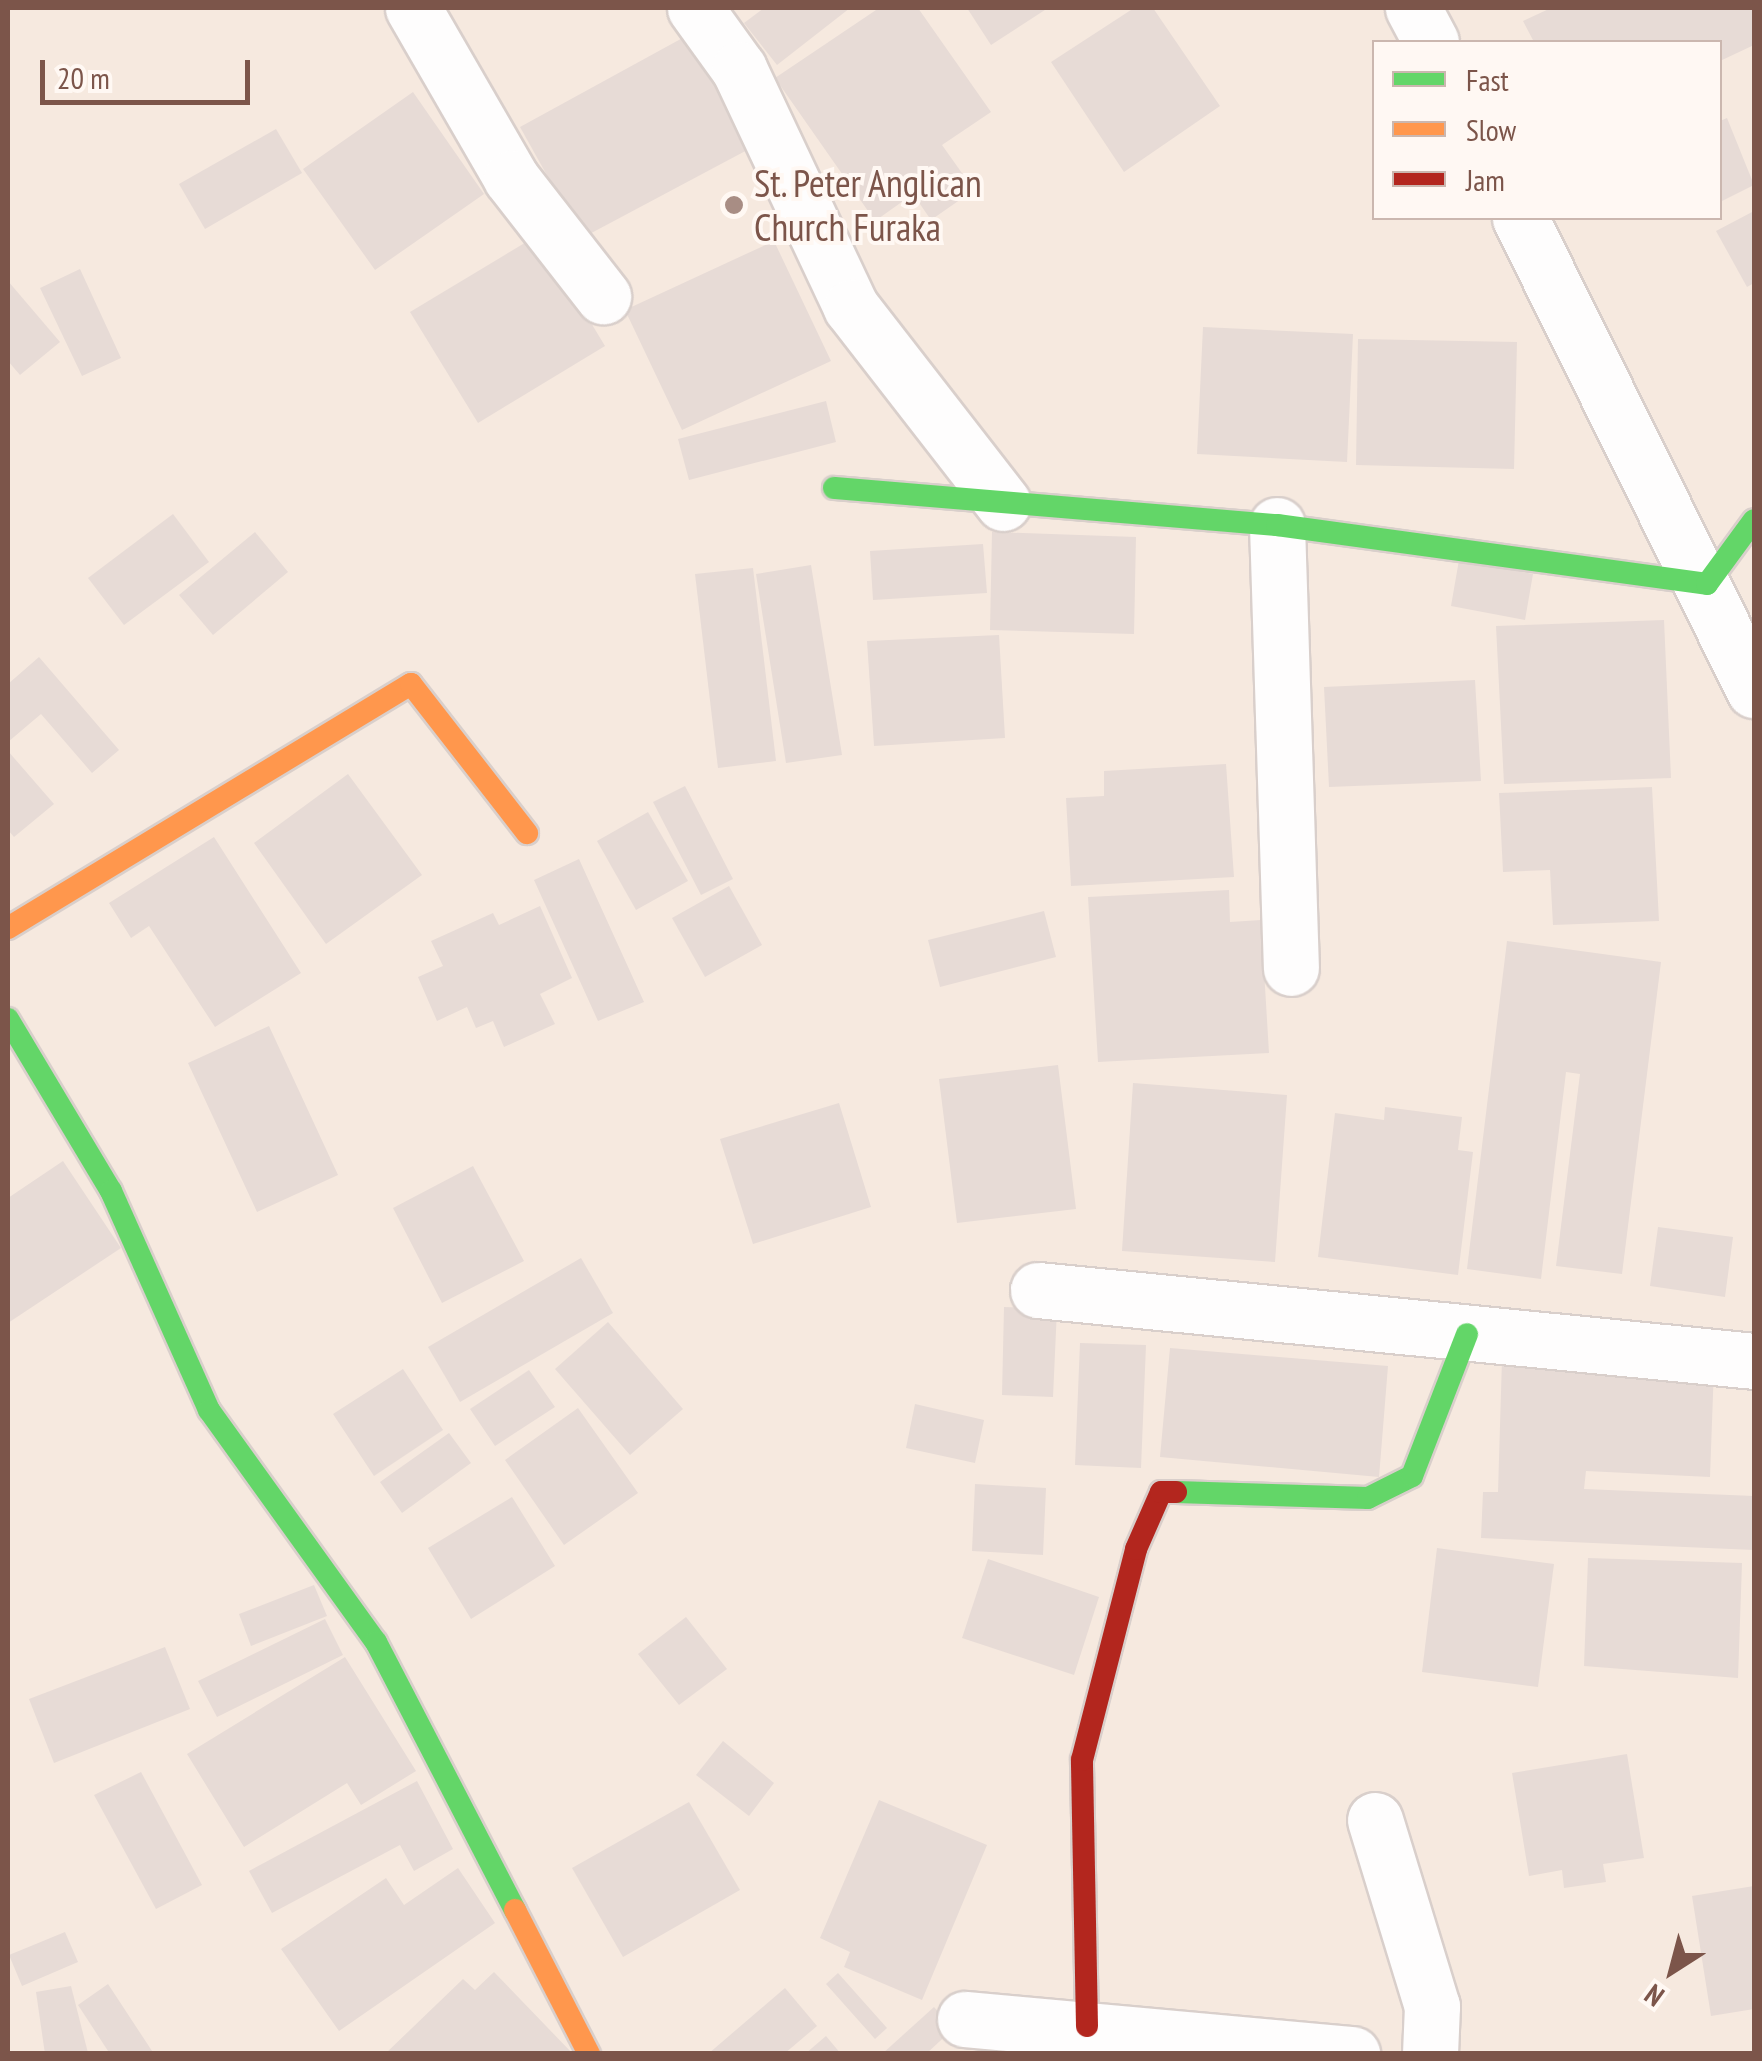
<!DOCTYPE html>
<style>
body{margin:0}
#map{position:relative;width:1762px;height:2061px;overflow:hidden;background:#faf4ef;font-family:"PT Sans Narrow",sans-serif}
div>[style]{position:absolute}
.residential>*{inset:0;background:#f6e9df}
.building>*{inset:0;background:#e7dbd6}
.roads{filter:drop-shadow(2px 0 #d9cfcb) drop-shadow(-2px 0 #d9cfcb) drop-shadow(0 2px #d9cfcb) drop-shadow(0 -2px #d9cfcb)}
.street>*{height:55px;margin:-27.5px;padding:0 27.5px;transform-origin:27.5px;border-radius:27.5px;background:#fefdfd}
.fast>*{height:22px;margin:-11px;padding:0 11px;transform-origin:11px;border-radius:11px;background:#63d668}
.slow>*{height:22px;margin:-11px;padding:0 11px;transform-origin:11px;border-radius:11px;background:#ff974d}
.jam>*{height:22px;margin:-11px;padding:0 11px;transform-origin:11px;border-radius:11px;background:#b3261e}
.dots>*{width:28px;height:28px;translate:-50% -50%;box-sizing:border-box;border:5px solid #fff8f3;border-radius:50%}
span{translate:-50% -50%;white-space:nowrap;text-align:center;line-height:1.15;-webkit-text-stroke:8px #fff8f3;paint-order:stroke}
.poi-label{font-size:38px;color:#7c554a}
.left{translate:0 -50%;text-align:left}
.frame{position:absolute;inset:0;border:10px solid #7c554a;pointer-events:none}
.legend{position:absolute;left:1372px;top:40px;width:350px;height:180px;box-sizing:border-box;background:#fff8f3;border:2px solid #cbb7af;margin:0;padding:12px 18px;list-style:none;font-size:30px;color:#7c554a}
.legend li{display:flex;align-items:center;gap:20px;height:50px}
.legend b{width:50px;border:2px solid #cbb7af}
.north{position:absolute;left:1622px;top:1921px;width:100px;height:100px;-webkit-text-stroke:8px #fff8f3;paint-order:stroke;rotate:216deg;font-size:28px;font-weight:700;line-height:40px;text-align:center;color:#7c554a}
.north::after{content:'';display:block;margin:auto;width:35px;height:45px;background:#7c554a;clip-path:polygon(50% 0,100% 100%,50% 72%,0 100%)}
.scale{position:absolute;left:40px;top:60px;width:210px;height:45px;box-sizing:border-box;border:5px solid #7c554a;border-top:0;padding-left:12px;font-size:30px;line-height:35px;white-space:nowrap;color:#7c554a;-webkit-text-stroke:8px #fff8f3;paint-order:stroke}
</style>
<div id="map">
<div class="residential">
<i style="clip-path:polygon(evenodd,8px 8px,1754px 8px,1754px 2053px,8px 2053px,8px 8px,1374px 42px,1720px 42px,1720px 218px,1374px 218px,1374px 42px)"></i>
</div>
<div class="building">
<i style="clip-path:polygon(764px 8px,850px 8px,777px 65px,744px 23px)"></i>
<i style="clip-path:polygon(879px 8px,918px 8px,991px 112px,942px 145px,974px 190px,931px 220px,913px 194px,875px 221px,775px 78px)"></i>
<i style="clip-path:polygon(967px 8px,1048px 8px,991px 45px)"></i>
<i style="clip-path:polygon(1134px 8px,1153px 8px,1220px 106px,1124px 172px,1051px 62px)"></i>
<i style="clip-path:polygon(1551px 8px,1754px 8px,1754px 45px,1720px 61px,1720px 42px,1534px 42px,1523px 21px)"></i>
<i style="clip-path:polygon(688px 35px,751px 148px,582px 238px,520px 127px)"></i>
<i style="clip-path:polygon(413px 92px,484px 194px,375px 270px,303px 169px)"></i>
<i style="clip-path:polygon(1727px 118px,1754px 185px,1720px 202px,1720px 121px)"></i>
<i style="clip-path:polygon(276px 129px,302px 173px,205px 229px,179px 184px)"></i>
<i style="clip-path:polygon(1754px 211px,1754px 283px,1747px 287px,1716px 231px)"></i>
<i style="clip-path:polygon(538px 235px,605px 346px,478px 423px,410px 312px)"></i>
<i style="clip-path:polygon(774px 241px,831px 361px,682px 430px,625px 310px)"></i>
<i style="clip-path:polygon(80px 269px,121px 358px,82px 376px,40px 288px)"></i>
<i style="clip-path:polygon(8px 281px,60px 342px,20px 375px,8px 361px)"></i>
<i style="clip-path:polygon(1203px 327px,1353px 334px,1347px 462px,1197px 454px)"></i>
<i style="clip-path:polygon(1358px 339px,1517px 342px,1514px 469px,1356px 465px)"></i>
<i style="clip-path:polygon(826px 401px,836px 442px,689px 480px,678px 439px)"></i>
<i style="clip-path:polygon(173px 514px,209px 562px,124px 625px,88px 578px)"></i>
<i style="clip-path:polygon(255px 532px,288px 572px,213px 635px,179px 595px)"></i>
<i style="clip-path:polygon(992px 532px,1136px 537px,1134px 634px,990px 630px)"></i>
<i style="clip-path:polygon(983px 544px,987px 593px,873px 600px,870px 551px)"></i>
<i style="clip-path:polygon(1459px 560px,1533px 574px,1525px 620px,1451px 606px)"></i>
<i style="clip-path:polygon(811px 565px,842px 755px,786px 763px,756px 574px)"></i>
<i style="clip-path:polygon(753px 568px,776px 761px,718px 768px,695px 574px)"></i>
<i style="clip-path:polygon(1664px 620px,1671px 778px,1504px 784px,1496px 626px)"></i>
<i style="clip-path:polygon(999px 635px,1005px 738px,874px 746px,867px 641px)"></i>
<i style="clip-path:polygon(39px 657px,119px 750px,92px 773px,41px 714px,8px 742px,8px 684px)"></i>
<i style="clip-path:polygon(1475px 680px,1481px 781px,1329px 787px,1324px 687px)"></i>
<i style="clip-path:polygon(8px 751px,54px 804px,14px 837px,8px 830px)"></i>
<i style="clip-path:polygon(1226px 764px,1234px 877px,1071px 886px,1066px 798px,1104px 796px,1104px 771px)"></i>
<i style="clip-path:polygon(348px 774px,422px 875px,326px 944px,254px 843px)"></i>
<i style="clip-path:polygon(685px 786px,733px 879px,701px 895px,653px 802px)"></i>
<i style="clip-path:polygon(1652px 787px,1659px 921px,1553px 925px,1550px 870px,1503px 872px,1499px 793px)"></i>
<i style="clip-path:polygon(648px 812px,688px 881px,636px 910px,597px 841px)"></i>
<i style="clip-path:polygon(214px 837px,301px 973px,215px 1027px,149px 926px,131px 938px,109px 903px)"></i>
<i style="clip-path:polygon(579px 859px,644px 1002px,598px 1021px,534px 880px)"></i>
<i style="clip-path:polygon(729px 886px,762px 945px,705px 977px,672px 918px)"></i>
<i style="clip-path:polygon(1229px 890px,1230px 922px,1261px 920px,1269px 1053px,1098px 1062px,1088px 897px)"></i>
<i style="clip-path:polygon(540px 906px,572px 978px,540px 994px,555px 1024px,504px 1047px,493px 1021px,476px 1028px,467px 1007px,437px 1021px,418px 977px,443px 966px,431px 941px,493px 913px,499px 925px)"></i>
<i style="clip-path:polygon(1044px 911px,1056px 957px,940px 987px,928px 940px)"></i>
<i style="clip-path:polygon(1507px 941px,1661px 962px,1622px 1274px,1556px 1266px,1580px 1074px,1566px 1072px,1541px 1279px,1467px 1269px)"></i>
<i style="clip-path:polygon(269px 1026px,338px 1175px,257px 1212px,188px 1063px)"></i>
<i style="clip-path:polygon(1058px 1065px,1076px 1209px,957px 1223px,939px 1079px)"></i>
<i style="clip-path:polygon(1133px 1083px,1287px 1095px,1275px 1262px,1122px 1251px)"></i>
<i style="clip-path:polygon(839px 1103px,871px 1207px,753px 1244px,720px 1139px)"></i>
<i style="clip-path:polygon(1385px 1107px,1462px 1117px,1458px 1150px,1473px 1152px,1458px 1275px,1318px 1257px,1335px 1113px,1384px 1120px)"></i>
<i style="clip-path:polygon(63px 1161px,121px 1248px,8px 1323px,8px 1198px)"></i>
<i style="clip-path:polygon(473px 1166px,524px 1261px,442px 1303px,393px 1208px)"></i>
<i style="clip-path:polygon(1658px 1227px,1733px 1237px,1725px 1297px,1650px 1286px)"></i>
<i style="clip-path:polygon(581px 1258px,613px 1313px,460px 1402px,428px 1347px)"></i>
<i style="clip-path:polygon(1004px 1307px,1057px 1309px,1053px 1397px,1002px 1395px)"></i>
<i style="clip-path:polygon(608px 1322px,683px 1409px,630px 1455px,555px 1369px)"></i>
<i style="clip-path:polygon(1080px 1343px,1146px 1345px,1141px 1468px,1075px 1465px)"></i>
<i style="clip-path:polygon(1170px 1348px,1388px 1366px,1379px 1477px,1160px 1457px)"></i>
<i style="clip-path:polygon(1502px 1359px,1714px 1367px,1710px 1477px,1586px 1471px,1584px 1489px,1754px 1496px,1754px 1550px,1481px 1538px,1483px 1492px,1498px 1492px)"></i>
<i style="clip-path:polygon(403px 1369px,443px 1430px,374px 1476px,333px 1414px)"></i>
<i style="clip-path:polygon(529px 1370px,555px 1407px,495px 1446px,470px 1409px)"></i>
<i style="clip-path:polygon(915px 1404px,984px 1420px,975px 1463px,906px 1448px)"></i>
<i style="clip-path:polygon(578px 1408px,638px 1493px,564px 1545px,505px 1460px)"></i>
<i style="clip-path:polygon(449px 1433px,471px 1463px,402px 1513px,380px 1482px)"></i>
<i style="clip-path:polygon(975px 1484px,1046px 1488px,1043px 1555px,972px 1551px)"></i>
<i style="clip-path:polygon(512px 1497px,555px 1566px,471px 1619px,428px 1548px)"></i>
<i style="clip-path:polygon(1437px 1548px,1554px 1564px,1538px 1687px,1422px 1672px)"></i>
<i style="clip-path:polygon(1588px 1558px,1742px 1563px,1738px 1678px,1584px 1666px)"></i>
<i style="clip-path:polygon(988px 1559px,1099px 1597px,1074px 1675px,962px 1638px)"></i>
<i style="clip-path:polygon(314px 1585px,327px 1616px,251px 1646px,239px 1614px)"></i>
<i style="clip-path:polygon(686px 1617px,727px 1669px,679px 1705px,638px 1654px)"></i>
<i style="clip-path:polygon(325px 1619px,343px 1655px,217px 1717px,198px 1681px)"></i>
<i style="clip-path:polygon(165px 1647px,190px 1709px,54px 1763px,29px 1699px)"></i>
<i style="clip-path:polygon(345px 1657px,416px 1771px,361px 1805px,347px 1783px,244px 1847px,187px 1754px)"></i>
<i style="clip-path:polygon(723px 1741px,774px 1783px,749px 1816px,696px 1775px)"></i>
<i style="clip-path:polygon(1627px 1754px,1644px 1858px,1603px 1864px,1606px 1882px,1564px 1888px,1562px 1870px,1529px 1876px,1512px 1773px)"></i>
<i style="clip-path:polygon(141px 1772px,202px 1885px,156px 1909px,94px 1795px)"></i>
<i style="clip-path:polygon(417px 1781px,453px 1849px,414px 1871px,400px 1845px,272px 1913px,249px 1871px)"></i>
<i style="clip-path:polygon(879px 1800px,987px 1845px,922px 2000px,844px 1967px,850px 1952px,820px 1938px)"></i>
<i style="clip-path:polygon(689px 1802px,740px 1890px,623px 1957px,572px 1868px)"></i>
<i style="clip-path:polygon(458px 1868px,495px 1923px,339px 2031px,281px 1949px,386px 1878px,404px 1905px)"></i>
<i style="clip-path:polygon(1754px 1886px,1754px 2009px,1711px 2016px,1692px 1896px)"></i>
<i style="clip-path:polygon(65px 1932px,78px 1962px,22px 1986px,9px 1955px)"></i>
<i style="clip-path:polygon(494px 1972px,573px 2054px,385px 2054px,463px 1979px,475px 1990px)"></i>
<i style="clip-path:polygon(838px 1973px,887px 2028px,875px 2039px,826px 1984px)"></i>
<i style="clip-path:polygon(108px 1984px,154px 2054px,110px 2054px,78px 2005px)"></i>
<i style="clip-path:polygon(71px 1986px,88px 2053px,45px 2054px,36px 1992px)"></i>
<i style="clip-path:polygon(785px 1988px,817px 2026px,784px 2054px,708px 2054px)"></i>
<i style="clip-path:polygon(934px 2007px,953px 2029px,926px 2054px,882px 2054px)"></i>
<i style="clip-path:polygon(826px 2036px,841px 2054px,805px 2054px)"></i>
</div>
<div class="roads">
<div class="street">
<i style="left:413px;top:8px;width:196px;rotate:60deg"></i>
<i style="left:511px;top:178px;width:150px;rotate:52.1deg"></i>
<i style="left:695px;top:8px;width:75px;rotate:54.2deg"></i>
<i style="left:739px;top:69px;width:263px;rotate:64.8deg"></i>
<i style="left:851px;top:307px;width:248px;rotate:52.2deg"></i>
<i style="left:1413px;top:8px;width:38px;rotate:62deg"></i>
<i style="left:1520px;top:218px;width:527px;rotate:63.63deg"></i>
<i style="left:1277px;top:525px;width:443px;rotate:88.2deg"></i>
<i style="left:1038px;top:1290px;width:720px;rotate:5.66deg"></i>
<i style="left:1375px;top:1820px;width:195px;rotate:73deg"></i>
<i style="left:1432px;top:2006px;width:48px;rotate:92.4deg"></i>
<i style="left:965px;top:2019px;width:389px;rotate:5.2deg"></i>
</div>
<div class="fast">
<i style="left:834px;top:488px;width:445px;rotate:4.8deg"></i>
<i style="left:1277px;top:525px;width:434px;rotate:7.8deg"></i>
<i style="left:1707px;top:584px;width:79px;rotate:-53.7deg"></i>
<i style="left:8px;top:1019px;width:200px;rotate:59.1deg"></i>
<i style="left:111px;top:1191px;width:240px;rotate:65.9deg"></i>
<i style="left:209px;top:1410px;width:286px;rotate:54.3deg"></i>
<i style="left:376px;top:1642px;width:302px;rotate:62.6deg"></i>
<i style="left:1176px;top:1492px;width:192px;rotate:1.8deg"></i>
<i style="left:1368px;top:1498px;width:49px;rotate:-26.6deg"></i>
<i style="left:1412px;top:1476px;width:152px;rotate:-68.8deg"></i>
</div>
<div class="slow">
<i style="left:8px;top:928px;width:471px;rotate:-31.2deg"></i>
<i style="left:411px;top:684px;width:189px;rotate:52.1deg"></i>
<i style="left:515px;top:1910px;width:162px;rotate:62.8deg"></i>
</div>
<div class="jam">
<i style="left:1087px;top:2026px;width:266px;rotate:-91.1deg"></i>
<i style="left:1082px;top:1760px;width:218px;rotate:-75.6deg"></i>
<i style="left:1136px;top:1549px;width:62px;rotate:-66.3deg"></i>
<i style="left:1161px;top:1492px;width:15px"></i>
</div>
</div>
<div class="dots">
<i style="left:734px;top:205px;background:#a88d84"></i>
</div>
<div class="poi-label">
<span class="left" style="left:754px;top:205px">St. Peter Anglican<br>Church Furaka</span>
</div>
<div class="frame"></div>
<ul class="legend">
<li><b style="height:12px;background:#63d668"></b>Fast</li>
<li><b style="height:12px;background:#ff974d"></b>Slow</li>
<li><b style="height:12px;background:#b3261e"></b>Jam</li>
</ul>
<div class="north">N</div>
<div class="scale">20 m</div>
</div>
